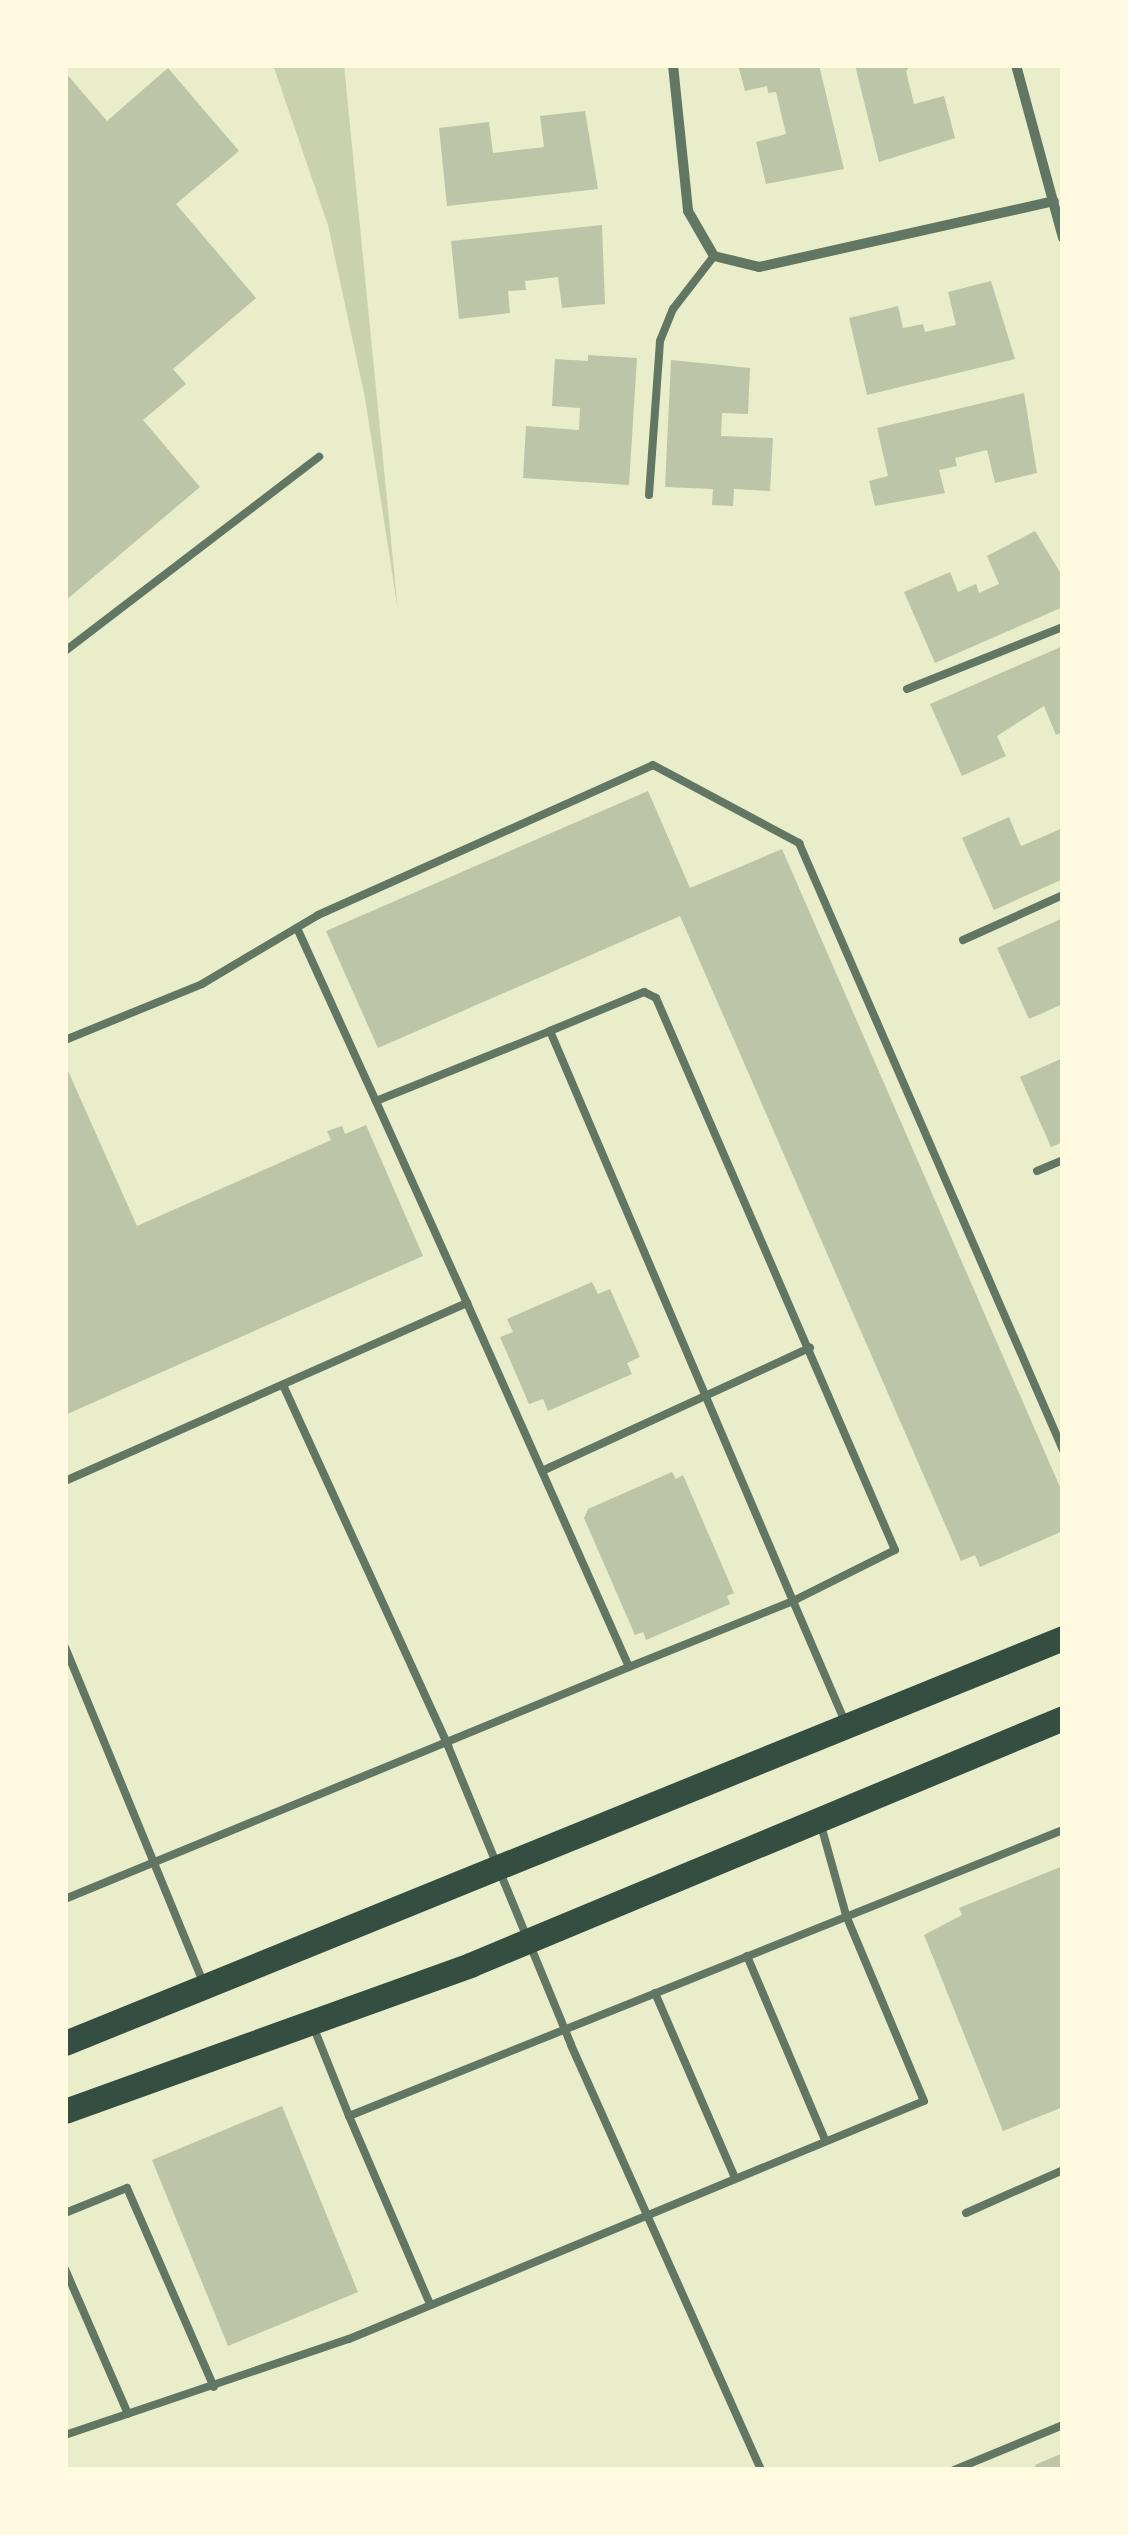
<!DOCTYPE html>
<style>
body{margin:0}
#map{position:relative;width:1128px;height:2535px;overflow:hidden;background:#e9edc9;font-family:Figtree,sans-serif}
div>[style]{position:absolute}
.green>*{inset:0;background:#cad2ad}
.building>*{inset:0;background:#bcc5a7}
.service>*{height:8px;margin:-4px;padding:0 4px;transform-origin:4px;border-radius:4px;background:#617663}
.minor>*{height:10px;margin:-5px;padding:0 5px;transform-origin:5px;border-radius:5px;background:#617663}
.primary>*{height:25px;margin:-12.5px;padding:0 12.5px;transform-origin:12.5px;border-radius:12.5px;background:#344e41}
span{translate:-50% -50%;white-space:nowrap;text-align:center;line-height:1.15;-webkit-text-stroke:8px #fefae0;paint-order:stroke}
.frame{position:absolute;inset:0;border:68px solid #fefae0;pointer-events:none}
</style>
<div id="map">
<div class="green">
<i style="clip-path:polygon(273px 65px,344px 65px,398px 611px,365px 398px,328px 225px)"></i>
</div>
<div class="building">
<i style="clip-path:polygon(738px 65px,819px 65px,844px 169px,766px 184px,756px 142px,786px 134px,776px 92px,768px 93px,767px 86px,745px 91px)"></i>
<i style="clip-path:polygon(855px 65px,911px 65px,906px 71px,914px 104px,944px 96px,955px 138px,879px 162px)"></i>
<i style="clip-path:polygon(168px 68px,239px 151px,176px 204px,256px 298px,173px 369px,186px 384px,143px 420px,200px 487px,65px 601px,65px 72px,107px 121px)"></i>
<i style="clip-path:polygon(585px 111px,598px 189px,447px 206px,439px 128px,489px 122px,493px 153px,544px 147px,540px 116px)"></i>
<i style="clip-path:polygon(602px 225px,605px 304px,562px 308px,558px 277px,525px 281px,526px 290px,508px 291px,510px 313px,459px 319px,451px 241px)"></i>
<i style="clip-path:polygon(991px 281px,1015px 359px,867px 395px,849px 318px,898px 306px,903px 328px,923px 324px,925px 332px,956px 325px,948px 292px)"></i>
<i style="clip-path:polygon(588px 355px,637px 358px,629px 485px,523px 478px,526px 426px,579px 430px,580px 408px,552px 406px,555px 359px,588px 361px)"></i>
<i style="clip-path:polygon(671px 360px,750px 368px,748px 414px,722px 413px,721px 436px,773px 438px,770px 491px,734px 489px,733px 506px,712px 505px,713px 489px,665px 487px)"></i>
<i style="clip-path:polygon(1024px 393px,1037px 473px,995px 483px,987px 450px,955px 458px,957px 466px,939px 470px,945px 493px,875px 506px,869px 481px,888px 476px,877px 428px)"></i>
<i style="clip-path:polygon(1035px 531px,1063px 577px,1063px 607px,935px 663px,904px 592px,950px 572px,958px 592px,976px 584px,979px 593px,999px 584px,987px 556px)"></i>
<i style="clip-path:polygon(1063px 646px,1063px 732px,1056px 735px,1044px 706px,997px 736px,1006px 756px,962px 776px,930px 704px)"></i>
<i style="clip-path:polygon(648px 791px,690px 888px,782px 849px,1063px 1494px,1063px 1531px,980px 1567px,975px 1555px,961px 1561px,680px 916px,378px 1048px,326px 931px)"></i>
<i style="clip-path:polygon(1009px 817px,1021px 846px,1063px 828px,1063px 879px,994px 910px,962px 838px)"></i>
<i style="clip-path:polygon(1063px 918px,1063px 1004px,1029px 1019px,997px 948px)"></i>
<i style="clip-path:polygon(1063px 1058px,1063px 1142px,1051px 1147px,1020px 1077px)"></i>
<i style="clip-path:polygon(65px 1064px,137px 1226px,331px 1140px,327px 1131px,342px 1126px,345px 1134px,366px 1125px,423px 1256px,65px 1415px)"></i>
<i style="clip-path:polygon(592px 1282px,598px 1294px,610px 1289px,640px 1357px,627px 1363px,632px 1374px,548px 1411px,543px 1399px,529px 1404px,500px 1337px,513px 1332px,507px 1319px)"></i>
<i style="clip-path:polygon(672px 1472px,676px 1479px,683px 1475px,734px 1593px,727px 1596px,730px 1604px,646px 1640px,643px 1632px,635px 1635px,584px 1518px,588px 1509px)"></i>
<i style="clip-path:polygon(1063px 1866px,1063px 2107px,1003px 2131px,924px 1935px,962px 1915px,959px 1908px)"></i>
<i style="clip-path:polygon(282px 2106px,358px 2292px,228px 2346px,152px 2160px)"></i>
<i style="clip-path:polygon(1063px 2453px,1063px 2470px,1037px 2470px,1035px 2465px)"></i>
</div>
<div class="service">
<i style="left:649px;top:495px;width:154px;rotate:-85.9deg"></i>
<i style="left:660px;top:341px;width:35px;rotate:-68deg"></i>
<i style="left:673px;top:309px;width:67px;rotate:-52.3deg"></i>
<i style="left:65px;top:651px;width:320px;rotate:-37.4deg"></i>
<i style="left:907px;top:689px;width:168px;rotate:-21.7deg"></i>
<i style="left:297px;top:928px;width:190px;rotate:65.5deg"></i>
<i style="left:963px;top:940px;width:110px;rotate:-24.2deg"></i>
<i style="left:65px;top:1040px;width:148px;rotate:-22.2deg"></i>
<i style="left:202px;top:984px;width:135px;rotate:-30.7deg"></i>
<i style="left:318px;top:915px;width:367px;rotate:-24.1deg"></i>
<i style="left:653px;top:765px;width:166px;rotate:28.1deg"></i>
<i style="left:799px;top:843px;width:662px;rotate:66.49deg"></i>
<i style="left:1037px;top:1171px;width:28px;rotate:-23deg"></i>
<i style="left:467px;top:1303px;width:222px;rotate:-114.3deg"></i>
<i style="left:376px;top:1101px;width:188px;rotate:-21.9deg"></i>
<i style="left:550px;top:1031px;width:620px;rotate:66.91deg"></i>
<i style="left:793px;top:1601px;width:114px;rotate:-26.6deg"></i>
<i style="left:895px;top:1550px;width:602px;rotate:-113.41deg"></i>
<i style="left:656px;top:998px;width:13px;rotate:-153deg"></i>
<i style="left:644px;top:992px;width:102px;rotate:157.5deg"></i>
<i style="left:283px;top:1385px;width:397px;rotate:65.4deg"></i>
<i style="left:448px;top:1746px;width:323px;rotate:67.6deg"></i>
<i style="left:571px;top:2045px;width:466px;rotate:65.9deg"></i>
<i style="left:542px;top:1471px;width:295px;rotate:-24.7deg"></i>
<i style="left:65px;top:1481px;width:440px;rotate:-23.9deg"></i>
<i style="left:467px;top:1303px;width:398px;rotate:66deg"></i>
<i style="left:629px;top:1667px;width:610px;rotate:157.64deg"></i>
<i style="left:65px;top:1647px;width:362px;rotate:67.6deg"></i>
<i style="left:629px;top:1667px;width:177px;rotate:-21.9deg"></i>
<i style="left:793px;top:1601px;width:132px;rotate:66.7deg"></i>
<i style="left:747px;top:1956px;width:200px;rotate:67deg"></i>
<i style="left:655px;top:1993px;width:202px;rotate:66.6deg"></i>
<i style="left:313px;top:2026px;width:97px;rotate:68.2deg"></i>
<i style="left:349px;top:2116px;width:769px;rotate:-21.83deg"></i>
<i style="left:349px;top:2116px;width:202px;rotate:66.7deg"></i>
<i style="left:65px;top:2213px;width:67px;rotate:-22deg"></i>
<i style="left:127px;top:2188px;width:217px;rotate:66.4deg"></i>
<i style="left:966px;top:2213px;width:106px;rotate:-23.9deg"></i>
<i style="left:65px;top:2269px;width:158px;rotate:66.5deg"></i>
<i style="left:65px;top:2435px;width:300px;rotate:-18.7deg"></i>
<i style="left:349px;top:2339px;width:622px;rotate:-22.49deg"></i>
<i style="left:924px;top:2101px;width:202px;rotate:-112.8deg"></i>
<i style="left:846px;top:1915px;width:97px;rotate:-105.6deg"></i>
<i style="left:954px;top:2470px;width:118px;rotate:-22.4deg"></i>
</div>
<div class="minor">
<i style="left:673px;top:65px;width:147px;rotate:84.1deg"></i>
<i style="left:688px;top:211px;width:52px;rotate:60deg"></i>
<i style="left:714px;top:256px;width:46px;rotate:13.7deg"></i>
<i style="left:759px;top:267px;width:302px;rotate:-12.6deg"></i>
<i style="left:1016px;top:65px;width:179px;rotate:74.8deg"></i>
</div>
<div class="primary">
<i style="left:65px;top:2043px;width:1077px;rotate:-22.09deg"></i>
<i style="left:65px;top:2111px;width:431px;rotate:-19.8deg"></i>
<i style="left:470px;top:1965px;width:642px;rotate:-22.61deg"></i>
</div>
<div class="frame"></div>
</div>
